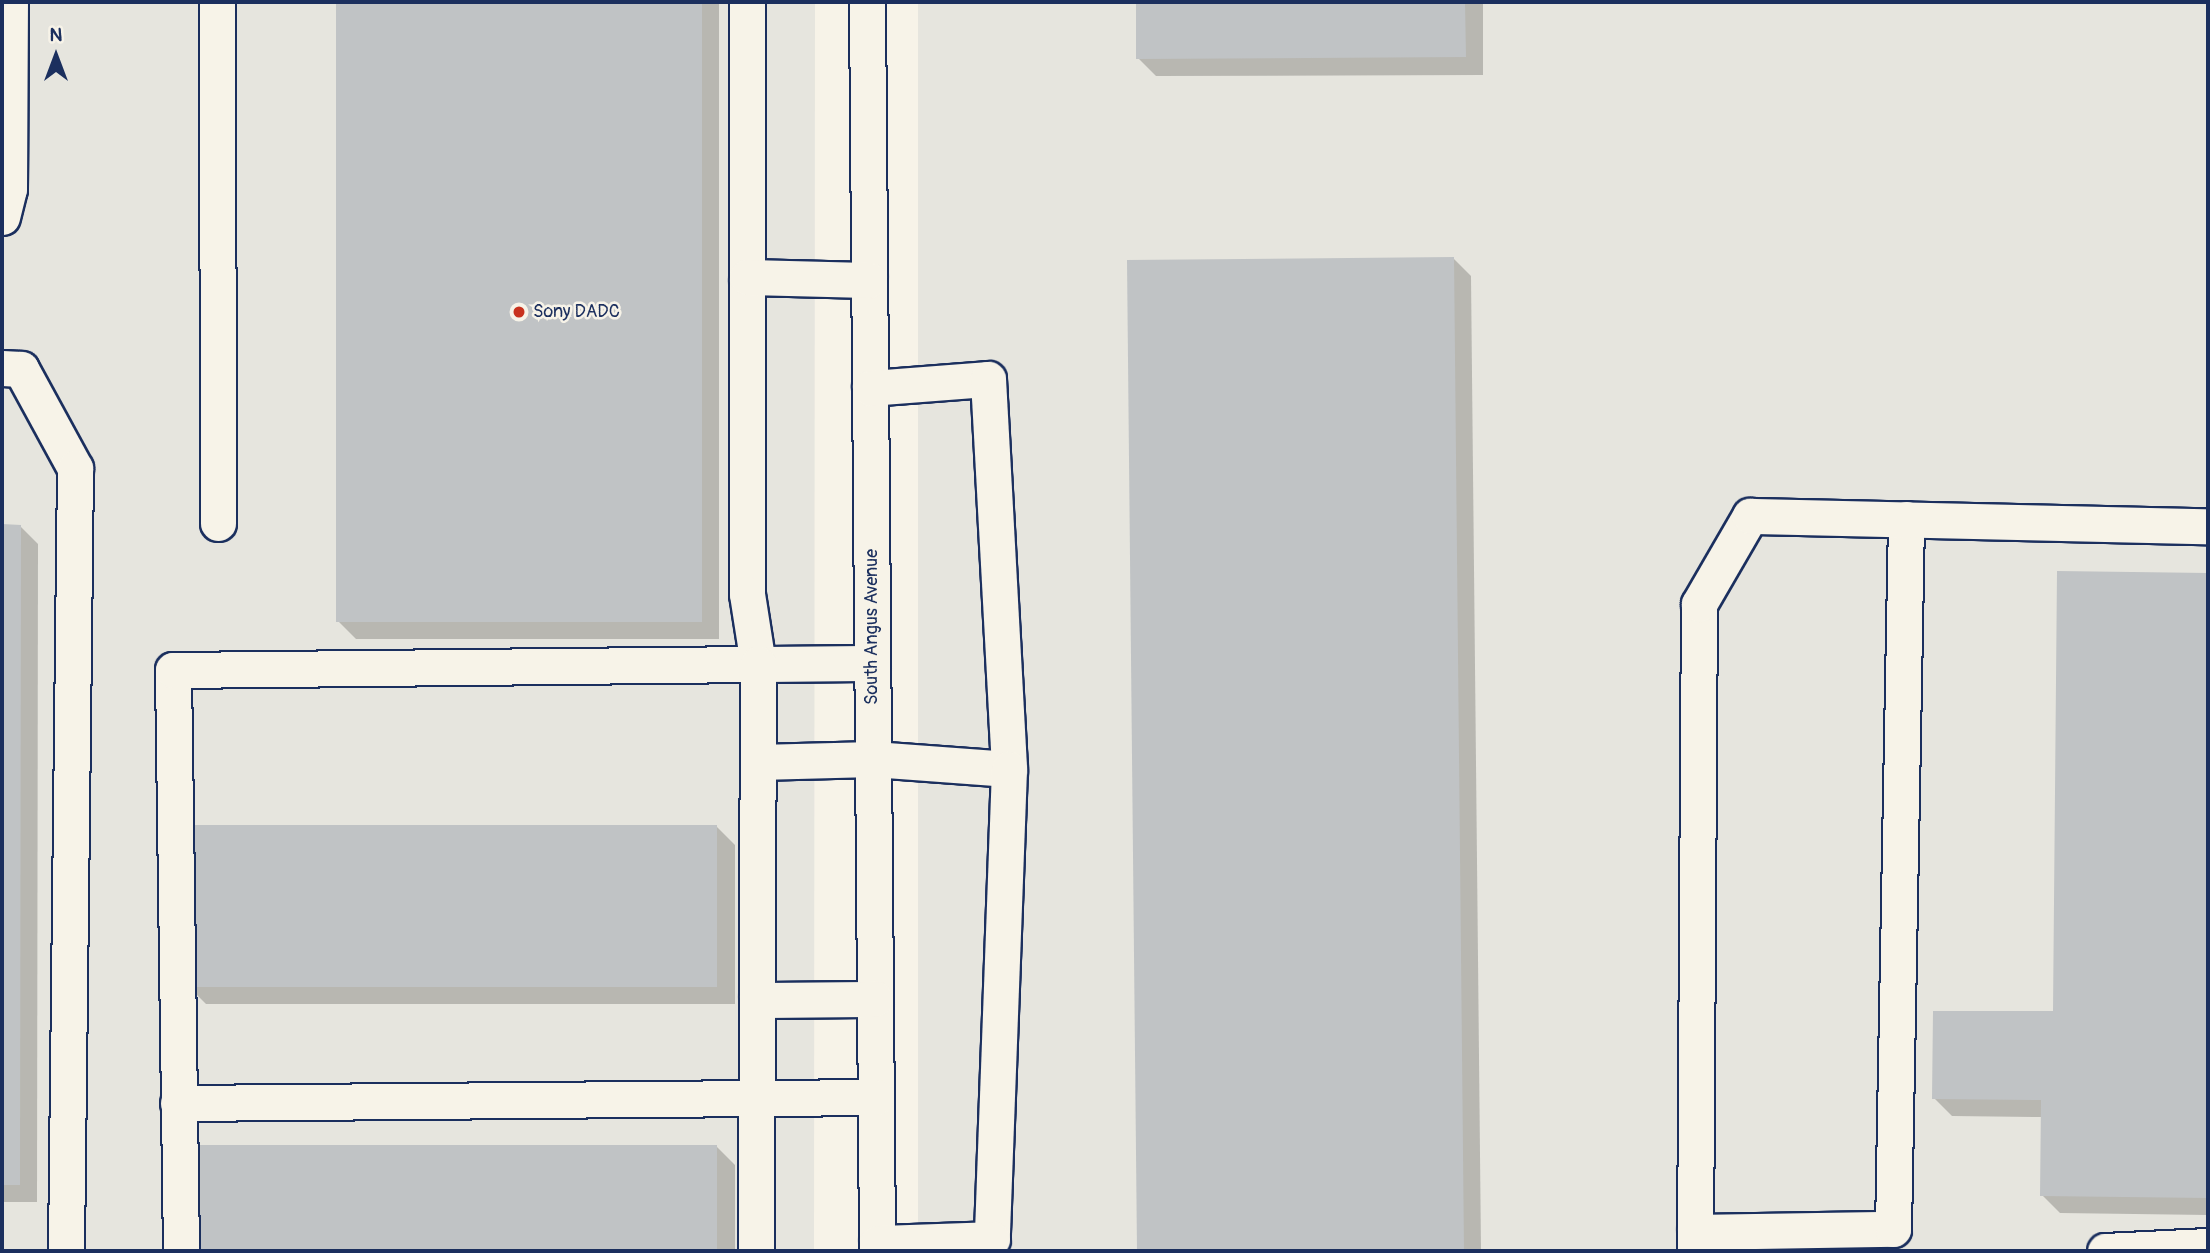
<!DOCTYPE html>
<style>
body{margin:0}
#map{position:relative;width:2210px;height:1253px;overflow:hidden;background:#f7f3e8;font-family:Pangolin,sans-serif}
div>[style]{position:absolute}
.built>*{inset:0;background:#e6e5de}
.shadow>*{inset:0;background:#0003}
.building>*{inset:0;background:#c0c3c5}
.roads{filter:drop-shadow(2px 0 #1b2f5e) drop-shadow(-2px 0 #1b2f5e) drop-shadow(0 2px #1b2f5e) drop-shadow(0 -2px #1b2f5e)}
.minor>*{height:35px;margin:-17.5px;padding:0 17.5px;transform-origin:17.5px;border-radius:17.5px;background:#f7f3e8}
.dots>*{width:19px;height:19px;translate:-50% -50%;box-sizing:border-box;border:4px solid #f7f3e8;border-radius:50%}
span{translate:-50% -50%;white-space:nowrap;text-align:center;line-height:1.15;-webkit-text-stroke:5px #f7f3e8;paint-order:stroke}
.poi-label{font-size:18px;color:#1b2f5e}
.left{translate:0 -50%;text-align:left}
.street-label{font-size:18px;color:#1b2f5e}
.frame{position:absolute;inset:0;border:4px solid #1b2f5e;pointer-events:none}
.north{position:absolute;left:21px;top:21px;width:70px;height:70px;-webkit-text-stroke:5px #f7f3e8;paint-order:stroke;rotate:0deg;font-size:19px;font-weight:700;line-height:28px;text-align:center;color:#1b2f5e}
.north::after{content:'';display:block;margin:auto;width:24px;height:32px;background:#1b2f5e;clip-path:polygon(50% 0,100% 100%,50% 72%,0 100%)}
</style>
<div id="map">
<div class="built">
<i style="clip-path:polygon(2px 2px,815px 2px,814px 1251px,2px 1251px)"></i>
<i style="clip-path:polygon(918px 2px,2208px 2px,2208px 1251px,918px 1251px)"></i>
</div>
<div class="shadow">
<i style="clip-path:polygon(338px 2px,719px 2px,719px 639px,356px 639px,338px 621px)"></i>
<i style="clip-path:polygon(1137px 2px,1483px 2px,1483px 75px,1156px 76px,1138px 58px)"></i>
<i style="clip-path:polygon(1453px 258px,1471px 276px,1481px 1251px,1139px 1251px,1129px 262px)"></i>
<i style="clip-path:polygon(2px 526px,20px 526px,38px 544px,37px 1202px,2px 1202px)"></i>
<i style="clip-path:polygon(2059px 573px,2208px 574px,2208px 1215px,2060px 1213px,2042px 1195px,2043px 1117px,1952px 1116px,1934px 1098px,2055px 1013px)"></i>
<i style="clip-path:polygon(717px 827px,735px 845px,735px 1004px,206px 1004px,188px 986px)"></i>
<i style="clip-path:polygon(717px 1147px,735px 1165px,735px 1251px,194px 1251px)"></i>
</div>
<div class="building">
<i style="clip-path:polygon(336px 2px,702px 2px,702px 622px,336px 622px)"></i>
<i style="clip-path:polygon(1136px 2px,1465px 2px,1466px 57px,1136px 59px)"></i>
<i style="clip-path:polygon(1454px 257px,1464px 1251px,1137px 1251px,1127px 260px)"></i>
<i style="clip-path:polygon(2px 524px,21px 525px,20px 1185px,2px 1185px)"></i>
<i style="clip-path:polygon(2057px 571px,2208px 573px,2208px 1198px,2040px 1196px,2041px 1100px,1932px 1099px,1933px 1011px,2053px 1011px)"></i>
<i style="clip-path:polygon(186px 825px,717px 825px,717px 987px,186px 987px)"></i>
<i style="clip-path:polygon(192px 1145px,717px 1145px,717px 1251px,192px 1251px)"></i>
</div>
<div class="roads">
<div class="minor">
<i style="left:217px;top:2px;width:521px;rotate:89.89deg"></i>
<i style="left:747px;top:2px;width:592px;rotate:90deg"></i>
<i style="left:747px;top:594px;width:71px;rotate:81.1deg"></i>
<i style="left:758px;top:664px;width:114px;rotate:-0.5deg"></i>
<i style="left:867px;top:2px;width:1249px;rotate:89.54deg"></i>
<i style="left:2px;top:217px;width:29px;rotate:-76deg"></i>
<i style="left:9px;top:189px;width:187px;rotate:-89.7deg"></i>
<i style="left:747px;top:277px;width:122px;rotate:1.4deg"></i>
<i style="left:2px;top:368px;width:19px;rotate:3deg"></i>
<i style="left:21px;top:369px;width:113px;rotate:61.4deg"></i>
<i style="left:75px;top:468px;width:783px;rotate:90.66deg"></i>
<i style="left:870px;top:388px;width:118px;rotate:-4.4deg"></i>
<i style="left:988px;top:379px;width:391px;rotate:86.9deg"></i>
<i style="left:758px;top:762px;width:115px;rotate:-1.5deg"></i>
<i style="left:873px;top:759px;width:136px;rotate:4.2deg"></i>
<i style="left:1009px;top:769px;width:470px;rotate:92.1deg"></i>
<i style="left:992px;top:1239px;width:115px;rotate:178deg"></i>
<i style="left:757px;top:1000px;width:118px;rotate:-0.5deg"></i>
<i style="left:178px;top:1103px;width:698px;rotate:-0.49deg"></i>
<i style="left:1695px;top:1232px;width:198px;rotate:-0.9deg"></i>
<i style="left:1893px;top:1229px;width:710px;rotate:-88.95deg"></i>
<i style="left:181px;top:1251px;width:581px;rotate:-90.79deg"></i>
<i style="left:173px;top:670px;width:585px;rotate:-0.59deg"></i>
<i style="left:758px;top:664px;width:587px;rotate:90.2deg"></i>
<i style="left:1695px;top:1251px;width:647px;rotate:-89.65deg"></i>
<i style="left:1699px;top:604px;width:102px;rotate:-59.9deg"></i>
<i style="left:1750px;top:516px;width:458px;rotate:1.3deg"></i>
<i style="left:2105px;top:1251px;width:103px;rotate:-2.8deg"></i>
</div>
</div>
<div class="dots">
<i style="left:519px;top:312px;background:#c8321e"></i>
</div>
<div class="poi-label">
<span class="left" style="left:533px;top:312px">Sony DADC</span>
</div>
<div class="street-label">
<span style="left:872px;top:627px;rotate:-90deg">South Angus Avenue</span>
</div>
<div class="frame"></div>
<div class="north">N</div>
</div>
